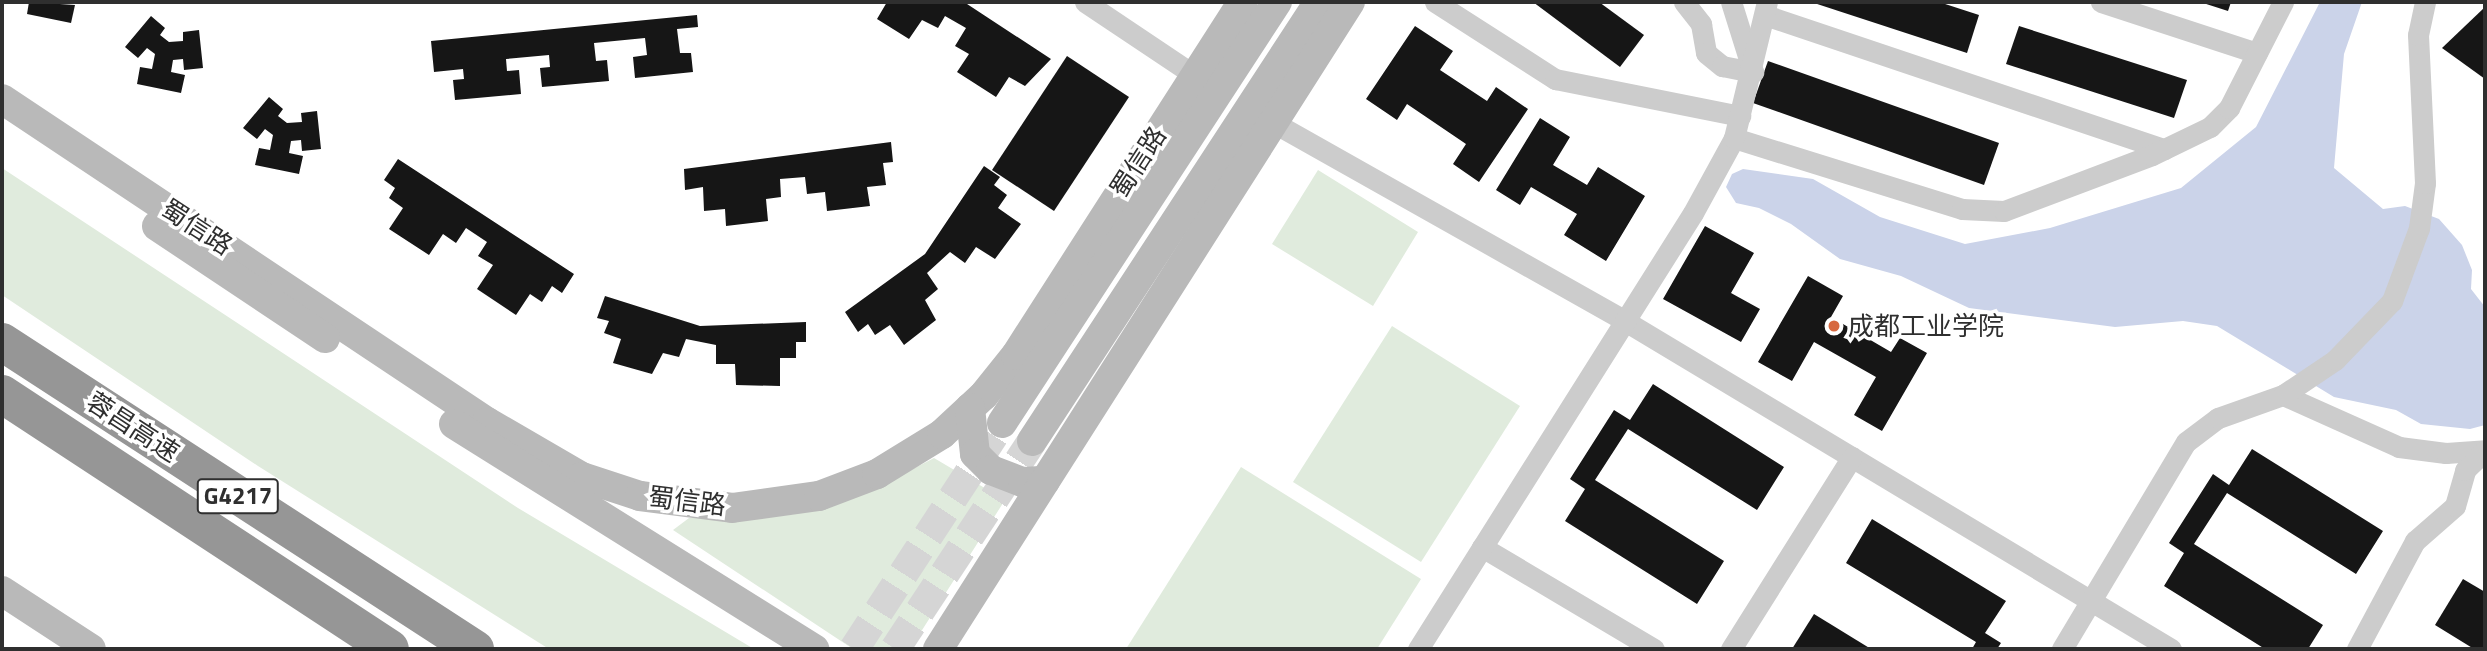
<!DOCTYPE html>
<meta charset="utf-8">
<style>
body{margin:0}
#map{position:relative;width:2487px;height:651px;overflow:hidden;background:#fff;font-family:"Titillium Web","Noto Sans SC",sans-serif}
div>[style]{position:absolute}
.green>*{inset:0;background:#e0ebdd}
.water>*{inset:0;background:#cbd3e9}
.building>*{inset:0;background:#161616}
.secondary-tunnel>*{height:30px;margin-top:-15px;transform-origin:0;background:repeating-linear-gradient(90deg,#d5d5d5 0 30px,transparent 0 45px)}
.street>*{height:21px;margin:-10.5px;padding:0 10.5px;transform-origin:10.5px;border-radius:10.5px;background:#ccc}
.secondary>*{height:30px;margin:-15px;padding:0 15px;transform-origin:15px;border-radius:15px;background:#b9b9b9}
.highway>*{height:38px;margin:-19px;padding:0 19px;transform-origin:19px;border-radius:19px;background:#969696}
.dots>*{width:19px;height:19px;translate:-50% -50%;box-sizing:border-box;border:4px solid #fff;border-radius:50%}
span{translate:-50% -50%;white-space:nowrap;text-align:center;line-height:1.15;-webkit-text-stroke:7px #fff;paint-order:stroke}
.shield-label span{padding:2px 5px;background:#fff;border:2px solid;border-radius:5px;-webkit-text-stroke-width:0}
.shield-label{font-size:24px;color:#2f2f2f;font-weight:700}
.street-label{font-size:26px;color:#2f2f2f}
.poi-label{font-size:26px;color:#2f2f2f}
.left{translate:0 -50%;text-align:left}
.frame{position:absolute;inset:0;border:4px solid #2f2f2f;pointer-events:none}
</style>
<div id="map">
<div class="green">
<i style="clip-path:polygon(2px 168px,518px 508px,754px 649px,549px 649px,258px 466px,2px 295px)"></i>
<i style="clip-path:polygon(1318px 170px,1418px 232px,1373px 306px,1272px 244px)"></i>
<i style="clip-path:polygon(1392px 326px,1520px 406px,1421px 562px,1293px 482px)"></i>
<i style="clip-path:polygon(934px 458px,1005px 500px,910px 649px,853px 649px,673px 530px,689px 518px,796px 514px,878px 487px)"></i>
<i style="clip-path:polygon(1241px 467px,1421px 579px,1377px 649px,1126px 649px)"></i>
</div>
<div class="water">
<i style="clip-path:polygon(2320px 2px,2362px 2px,2344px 54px,2334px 168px,2383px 209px,2405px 206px,2439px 219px,2462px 245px,2472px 270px,2471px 289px,2485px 307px,2485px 425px,2470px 429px,2421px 424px,2396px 410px,2334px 397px,2217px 326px,2183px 321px,2115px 327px,1969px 308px,1901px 276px,1840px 259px,1791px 224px,1759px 208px,1736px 203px,1726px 187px,1732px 174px,1743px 169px,1813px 179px,1880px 217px,1965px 244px,2050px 228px,2181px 188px,2256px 127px)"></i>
</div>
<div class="building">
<i style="clip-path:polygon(29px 2px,75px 5px,71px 23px,27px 14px)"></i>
<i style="clip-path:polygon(887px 2px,964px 2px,1051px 59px,1025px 86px,1009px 77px,996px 97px,957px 72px,969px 54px,955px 46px,966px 28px,945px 16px,938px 28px,922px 20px,909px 39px,877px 19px)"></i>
<i style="clip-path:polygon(1533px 2px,1599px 2px,1644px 35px,1620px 67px)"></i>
<i style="clip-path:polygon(1811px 2px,1939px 2px,1979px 15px,1967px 53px)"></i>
<i style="clip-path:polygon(2200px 2px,2231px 2px,2228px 11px)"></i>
<i style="clip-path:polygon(2485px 7px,2485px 79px,2442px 48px)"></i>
<i style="clip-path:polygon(697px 15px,698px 27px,677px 29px,680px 53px,691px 53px,693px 72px,635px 78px,633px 57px,647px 55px,645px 38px,594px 43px,596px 61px,607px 60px,609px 81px,542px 87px,540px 68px,550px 67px,549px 55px,506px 59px,507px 71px,519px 70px,521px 94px,455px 100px,453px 80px,464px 79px,463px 69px,434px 72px,431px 41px)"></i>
<i style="clip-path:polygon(151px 16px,165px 28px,160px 35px,169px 42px,183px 41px,183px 32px,199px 30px,203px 68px,184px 70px,183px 59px,173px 60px,171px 72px,185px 75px,181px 93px,137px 84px,140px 67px,152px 69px,155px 54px,147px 48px,138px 58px,125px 47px)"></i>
<i style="clip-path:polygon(1415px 26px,1453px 51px,1440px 70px,1487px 101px,1496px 87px,1528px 109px,1479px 182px,1453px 164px,1466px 144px,1407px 104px,1397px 120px,1366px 99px)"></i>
<i style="clip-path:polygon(2019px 26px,2187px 80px,2174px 118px,2006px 64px)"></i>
<i style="clip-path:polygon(1067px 56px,1129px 97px,1054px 211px,992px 170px)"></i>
<i style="clip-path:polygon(1768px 61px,1999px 143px,1984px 185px,1753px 103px)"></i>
<i style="clip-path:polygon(269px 97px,283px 109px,278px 116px,287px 123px,302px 122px,301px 113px,317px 111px,321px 149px,302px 151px,301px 140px,291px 141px,289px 153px,303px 156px,299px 174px,255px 165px,259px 148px,270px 150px,273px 135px,265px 129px,257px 139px,243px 128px)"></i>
<i style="clip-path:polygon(1540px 118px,1570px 137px,1553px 165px,1587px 185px,1598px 167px,1645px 196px,1606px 261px,1564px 235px,1577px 214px,1531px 187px,1520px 205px,1496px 190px)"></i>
<i style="clip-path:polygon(891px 142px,893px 162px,883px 163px,886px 185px,867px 187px,870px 206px,827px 211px,825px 192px,807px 194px,805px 177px,780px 179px,781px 197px,766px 199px,768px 221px,726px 226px,725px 209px,704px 211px,703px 187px,685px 190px,684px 169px)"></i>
<i style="clip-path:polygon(398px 159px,574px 274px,562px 293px,552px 286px,542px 302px,530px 294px,516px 315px,477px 289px,493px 265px,478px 256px,487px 242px,466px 228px,456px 243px,443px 234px,429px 255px,389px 229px,403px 208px,389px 198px,395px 188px,384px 180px)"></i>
<i style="clip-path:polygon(984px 166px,1000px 177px,994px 185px,1007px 195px,998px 208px,1021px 224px,995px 259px,976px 247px,965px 263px,950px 252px,927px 273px,938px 289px,925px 300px,936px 320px,904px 345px,890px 325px,875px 335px,868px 324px,858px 332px,845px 312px,925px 254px)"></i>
<i style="clip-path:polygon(1705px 226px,1754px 253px,1731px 293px,1760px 309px,1741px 342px,1663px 299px)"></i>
<i style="clip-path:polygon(1808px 276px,1843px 296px,1831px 317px,1891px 352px,1900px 338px,1927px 353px,1882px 431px,1854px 415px,1876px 377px,1814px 342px,1792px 381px,1758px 362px)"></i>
<i style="clip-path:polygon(605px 296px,700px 326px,806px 322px,806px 342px,796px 342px,796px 358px,780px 358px,780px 386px,736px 385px,735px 364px,716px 364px,716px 345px,686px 339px,679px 357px,663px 353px,652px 374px,613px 363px,621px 339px,604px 333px,609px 321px,597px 318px)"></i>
<i style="clip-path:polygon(1653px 384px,1784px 467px,1757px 510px,1628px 429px,1595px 480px,1724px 561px,1697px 604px,1565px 521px,1585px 489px,1570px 479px,1614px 410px,1630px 420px)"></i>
<i style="clip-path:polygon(2252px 449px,2383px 531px,2356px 574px,2227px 493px,2194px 544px,2323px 625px,2308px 649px,2265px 649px,2164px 586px,2184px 553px,2169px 543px,2213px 474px,2229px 485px)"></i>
<i style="clip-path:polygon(1872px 519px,2006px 601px,1985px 633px,2001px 643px,1997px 649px,1972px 649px,1976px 642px,1846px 563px)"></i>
<i style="clip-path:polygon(2463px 579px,2485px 592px,2485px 649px,2474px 649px,2435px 625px)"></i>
<i style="clip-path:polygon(1814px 614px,1871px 649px,1792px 649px)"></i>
</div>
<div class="secondary-tunnel">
<i style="left:854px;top:649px;width:270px;rotate:-56.8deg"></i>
<i style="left:895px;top:649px;width:249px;rotate:-56.6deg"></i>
</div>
<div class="street">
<i style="left:1085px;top:2px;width:131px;rotate:33.8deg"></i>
<i style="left:1435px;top:2px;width:143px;rotate:32.7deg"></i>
<i style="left:1555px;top:79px;width:189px;rotate:11.3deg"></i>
<i style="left:1684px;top:2px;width:28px;rotate:52deg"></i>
<i style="left:1701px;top:24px;width:29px;rotate:80deg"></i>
<i style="left:1706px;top:53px;width:21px;rotate:39deg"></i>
<i style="left:1722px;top:66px;width:32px;rotate:11deg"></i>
<i style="left:1753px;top:72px;width:73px;rotate:-107.4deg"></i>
<i style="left:2101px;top:2px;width:164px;rotate:18.1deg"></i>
<i style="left:1765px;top:15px;width:421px;rotate:18.6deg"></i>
<i style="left:1276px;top:124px;width:401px;rotate:29.4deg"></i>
<i style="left:1625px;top:321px;width:637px;rotate:30.99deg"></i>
<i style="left:1734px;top:138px;width:239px;rotate:17.3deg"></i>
<i style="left:1962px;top:209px;width:42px;rotate:2.7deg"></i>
<i style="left:2004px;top:211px;width:158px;rotate:-20.7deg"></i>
<i style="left:2152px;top:155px;width:64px;rotate:-25.8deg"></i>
<i style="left:2210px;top:127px;width:27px;rotate:-45deg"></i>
<i style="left:2229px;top:108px;width:119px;rotate:-63deg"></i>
<i style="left:2283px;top:395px;width:127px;rotate:24.1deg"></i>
<i style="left:2399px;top:447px;width:47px;rotate:7.3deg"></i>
<i style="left:2446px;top:453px;width:39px;rotate:-4deg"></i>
<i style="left:1482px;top:547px;width:200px;rotate:30.7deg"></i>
<i style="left:1418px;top:649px;width:515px;rotate:-57.76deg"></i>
<i style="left:1693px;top:213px;width:85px;rotate:-61.3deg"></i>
<i style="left:1734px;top:138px;width:140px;rotate:-76.4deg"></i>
<i style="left:1731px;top:649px;width:227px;rotate:-57.8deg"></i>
<i style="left:2062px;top:649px;width:241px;rotate:-59.1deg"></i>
<i style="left:2186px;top:442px;width:40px;rotate:-37deg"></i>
<i style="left:2218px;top:418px;width:69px;rotate:-19.5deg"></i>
<i style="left:2283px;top:395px;width:63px;rotate:-33.9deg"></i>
<i style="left:2335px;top:360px;width:82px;rotate:-46deg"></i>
<i style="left:2392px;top:301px;width:78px;rotate:-69.7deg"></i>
<i style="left:2419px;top:228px;width:45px;rotate:-82.4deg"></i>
<i style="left:2425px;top:183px;width:148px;rotate:-92.7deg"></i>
<i style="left:2418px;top:35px;width:34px;rotate:-78deg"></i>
<i style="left:2357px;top:649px;width:123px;rotate:-61.8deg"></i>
<i style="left:2415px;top:541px;width:53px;rotate:-41.2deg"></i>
<i style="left:2455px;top:506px;width:37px;rotate:-74deg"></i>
<i style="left:2465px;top:470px;width:28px;rotate:-44deg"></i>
</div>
<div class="secondary">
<i style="left:2px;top:99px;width:583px;rotate:33.66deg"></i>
<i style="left:487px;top:422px;width:110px;rotate:30.1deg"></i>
<i style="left:582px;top:477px;width:61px;rotate:18.1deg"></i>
<i style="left:640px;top:496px;width:93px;rotate:7.4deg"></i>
<i style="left:732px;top:508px;width:88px;rotate:-7.9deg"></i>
<i style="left:819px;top:496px;width:62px;rotate:-20.8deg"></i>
<i style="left:877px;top:474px;width:76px;rotate:-31.6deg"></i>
<i style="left:942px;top:434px;width:57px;rotate:-42.9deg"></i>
<i style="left:984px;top:395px;width:51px;rotate:-51.3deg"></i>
<i style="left:1016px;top:355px;width:420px;rotate:-57.3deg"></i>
<i style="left:157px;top:226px;width:202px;rotate:33.7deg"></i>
<i style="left:970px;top:408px;width:46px;rotate:83.8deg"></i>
<i style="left:975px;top:454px;width:23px;rotate:45deg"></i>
<i style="left:991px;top:470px;width:34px;rotate:21deg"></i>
<i style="left:1023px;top:482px;width:22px;rotate:-3deg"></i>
<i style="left:1002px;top:423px;width:503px;rotate:-56.85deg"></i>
<i style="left:454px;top:424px;width:425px;rotate:32deg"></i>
<i style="left:1032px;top:441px;width:524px;rotate:-56.83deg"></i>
<i style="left:2px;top:591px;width:106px;rotate:33.1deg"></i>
<i style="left:938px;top:649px;width:767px;rotate:-57.51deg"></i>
</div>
<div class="highway">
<i style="left:2px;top:342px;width:564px;rotate:32.99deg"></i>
<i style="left:2px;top:394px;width:464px;rotate:33.3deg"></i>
</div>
<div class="dots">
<i style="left:1834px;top:326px;background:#d7683f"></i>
</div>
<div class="shield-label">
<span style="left:238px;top:496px">G4217</span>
</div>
<div class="street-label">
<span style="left:1138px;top:162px;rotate:-57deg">蜀信路</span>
<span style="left:197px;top:227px;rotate:33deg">蜀信路</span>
<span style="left:133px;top:427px;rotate:33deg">蓉昌高速</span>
<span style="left:687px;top:501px;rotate:7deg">蜀信路</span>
</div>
<div class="poi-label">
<span class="left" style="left:1848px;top:326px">成都工业学院</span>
</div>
<div class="frame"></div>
</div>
